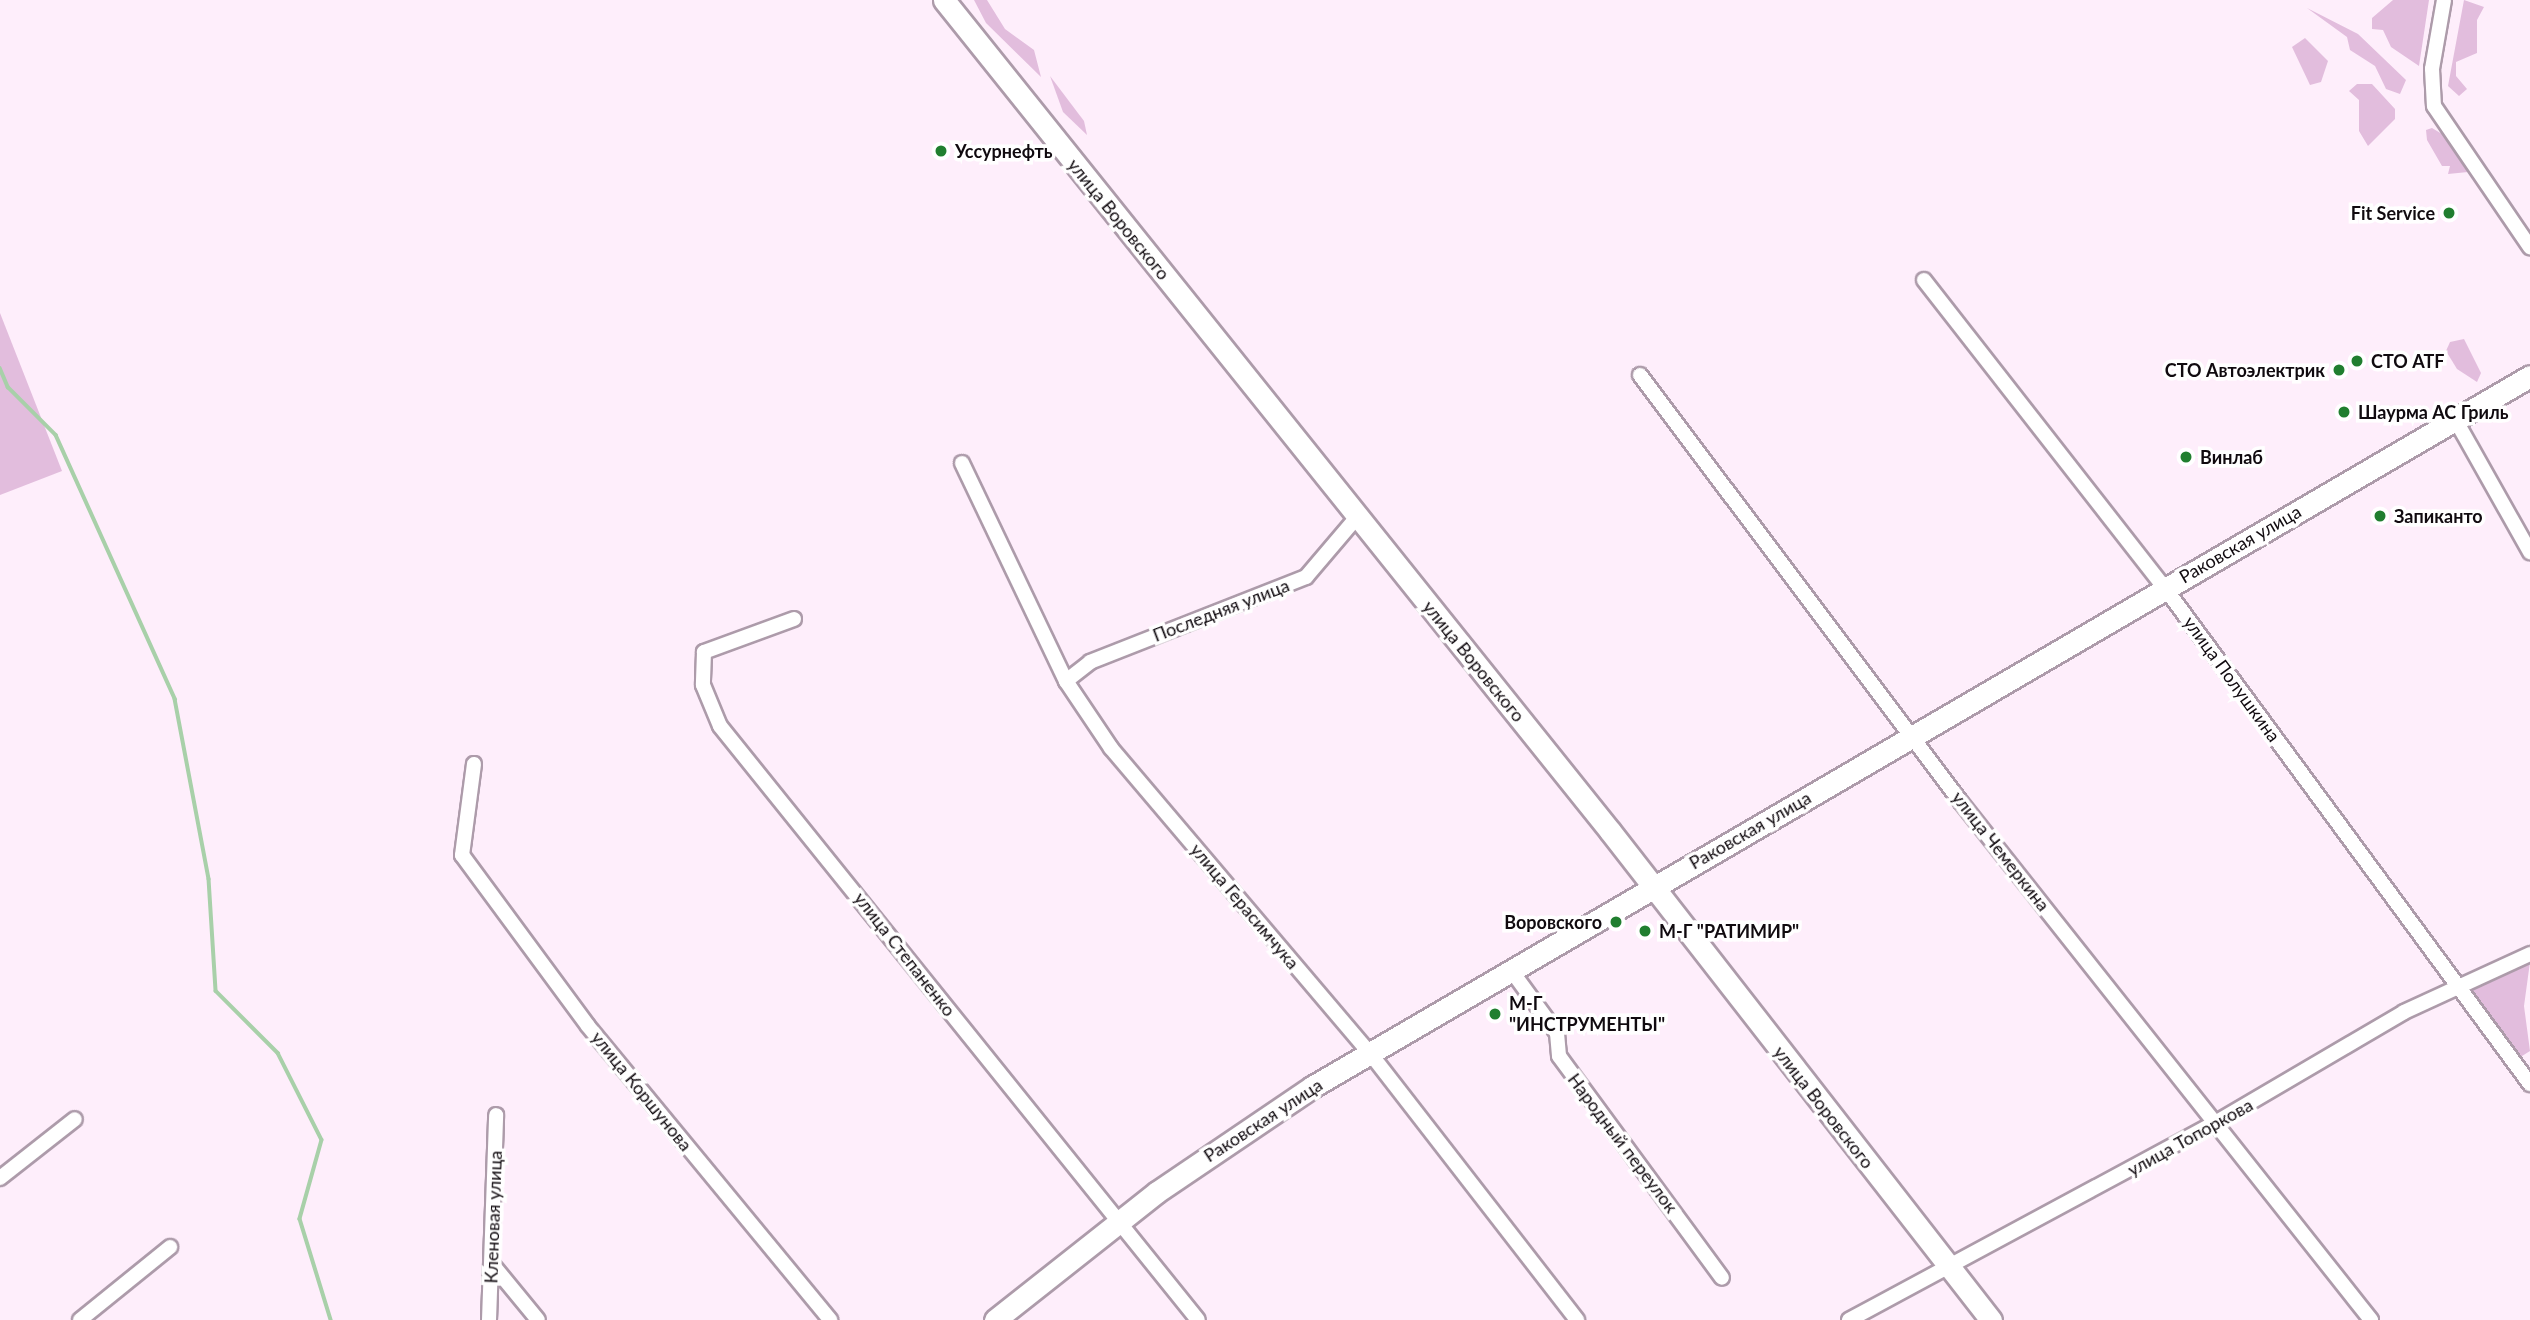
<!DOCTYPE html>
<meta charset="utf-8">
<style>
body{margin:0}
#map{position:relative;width:2530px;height:1320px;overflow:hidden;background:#feeefb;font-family:Lato,sans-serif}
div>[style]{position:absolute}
.green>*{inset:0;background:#e2bddd}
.stream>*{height:3.5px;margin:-1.75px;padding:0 1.75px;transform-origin:1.75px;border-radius:1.75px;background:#a8d0a9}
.roads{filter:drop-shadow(2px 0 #ad9baa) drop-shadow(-2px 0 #ad9baa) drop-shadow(0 2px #ad9baa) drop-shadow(0 -2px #ad9baa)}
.street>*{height:14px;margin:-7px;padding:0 7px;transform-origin:7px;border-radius:7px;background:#fff}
.primary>*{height:21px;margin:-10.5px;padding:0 10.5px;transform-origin:10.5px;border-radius:10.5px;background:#fff}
.dots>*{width:19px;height:19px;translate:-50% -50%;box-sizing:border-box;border:4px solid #fff;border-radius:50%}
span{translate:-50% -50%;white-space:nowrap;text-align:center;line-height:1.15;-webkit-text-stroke:7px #fff;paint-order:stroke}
.poi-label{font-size:18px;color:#100a0f;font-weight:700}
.left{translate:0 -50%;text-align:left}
.right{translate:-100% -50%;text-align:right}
.street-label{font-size:18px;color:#100a0f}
</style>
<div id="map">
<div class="green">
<i style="clip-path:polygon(974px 0,987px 0,1005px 29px,1034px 50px,1041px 77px,986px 23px)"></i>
<i style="clip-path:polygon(2393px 0,2429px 0,2419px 66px,2391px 47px,2383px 30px,2372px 29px,2372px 18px)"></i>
<i style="clip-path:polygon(2464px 0,2484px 7px,2477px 20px,2477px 53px,2456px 62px,2456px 76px,2467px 89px,2459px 96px,2448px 86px)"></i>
<i style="clip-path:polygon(2307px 8px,2358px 34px,2406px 80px,2400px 94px,2386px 89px,2375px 66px,2350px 50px,2347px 37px)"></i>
<i style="clip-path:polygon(2305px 38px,2328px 61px,2321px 82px,2310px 85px,2292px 47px)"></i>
<i style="clip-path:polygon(1050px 76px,1084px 121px,1087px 135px,1063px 112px)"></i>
<i style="clip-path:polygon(2357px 84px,2372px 84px,2395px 109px,2395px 119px,2368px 146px,2359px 131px,2359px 100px,2349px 91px)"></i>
<i style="clip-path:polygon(2432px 128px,2442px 134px,2468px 172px,2448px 174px,2450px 166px,2442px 166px,2427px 140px,2426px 130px)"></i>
<i style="clip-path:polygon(0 313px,62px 471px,0 495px)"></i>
<i style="clip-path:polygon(2464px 339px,2481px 373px,2477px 382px,2457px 369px,2446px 351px,2450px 342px)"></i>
<i style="clip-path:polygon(2530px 962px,2524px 1006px,2530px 1051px,2506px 1066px,2471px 990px)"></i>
</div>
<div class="stream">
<i style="left:0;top:368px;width:21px;rotate:67deg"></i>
<i style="left:8px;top:387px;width:68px;rotate:45deg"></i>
<i style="left:56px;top:435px;width:290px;rotate:65.7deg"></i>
<i style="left:175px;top:699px;width:183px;rotate:79.3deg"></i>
<i style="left:209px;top:879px;width:112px;rotate:86.4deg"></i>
<i style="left:216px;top:991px;width:88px;rotate:45deg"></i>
<i style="left:278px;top:1053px;width:97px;rotate:63.2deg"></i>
<i style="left:322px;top:1140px;width:82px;rotate:105.6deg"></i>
<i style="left:300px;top:1219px;width:106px;rotate:72.9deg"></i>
</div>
<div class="roads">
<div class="street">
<i style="left:2444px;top:0;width:70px;rotate:99.9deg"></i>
<i style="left:2432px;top:69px;width:37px;rotate:87deg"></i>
<i style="left:2434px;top:106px;width:171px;rotate:55.8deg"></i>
<i style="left:1924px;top:280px;width:391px;rotate:52deg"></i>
<i style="left:2165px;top:588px;width:616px;rotate:53.65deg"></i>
<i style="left:1640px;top:375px;width:533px;rotate:53.09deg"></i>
<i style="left:1960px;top:801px;width:662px;rotate:51.62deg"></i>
<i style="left:2455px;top:419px;width:153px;rotate:60.6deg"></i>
<i style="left:962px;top:463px;width:242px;rotate:64.5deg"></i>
<i style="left:1066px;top:681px;width:81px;rotate:56.1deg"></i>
<i style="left:1111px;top:748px;width:400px;rotate:49.7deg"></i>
<i style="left:1370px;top:1053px;width:338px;rotate:52.2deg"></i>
<i style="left:794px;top:619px;width:96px;rotate:159.9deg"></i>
<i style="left:704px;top:652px;width:33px;rotate:92deg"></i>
<i style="left:703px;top:685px;width:44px;rotate:67.5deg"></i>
<i style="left:720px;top:726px;width:762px;rotate:51.18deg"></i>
<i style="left:1066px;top:681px;width:31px;rotate:-38deg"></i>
<i style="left:1090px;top:662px;width:232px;rotate:-21.5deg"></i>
<i style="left:1306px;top:577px;width:80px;rotate:-49.6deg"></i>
<i style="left:474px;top:764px;width:92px;rotate:97.5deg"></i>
<i style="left:462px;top:855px;width:212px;rotate:53.6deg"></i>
<i style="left:588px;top:1026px;width:381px;rotate:50.5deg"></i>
<i style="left:1511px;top:970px;width:78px;rotate:53.9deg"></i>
<i style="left:1557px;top:1033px;width:23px;rotate:85deg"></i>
<i style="left:1559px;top:1056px;width:275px;rotate:53.7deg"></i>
<i style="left:0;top:1178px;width:95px;rotate:-38.2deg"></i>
<i style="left:492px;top:1264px;width:72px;rotate:50.6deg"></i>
<i style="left:80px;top:1320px;width:116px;rotate:-39deg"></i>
<i style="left:489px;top:1320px;width:205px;rotate:-88deg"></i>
<i style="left:1849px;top:1320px;width:416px;rotate:-28.3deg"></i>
<i style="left:2215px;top:1123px;width:219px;rotate:-30.4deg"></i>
<i style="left:2404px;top:1012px;width:139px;rotate:-24.7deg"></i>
</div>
<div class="primary">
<i style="left:944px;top:0;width:1065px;rotate:51.29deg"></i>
<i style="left:1610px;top:831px;width:620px;rotate:52.08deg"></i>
<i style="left:995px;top:1320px;width:206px;rotate:-38.3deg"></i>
<i style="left:1157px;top:1192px;width:187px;rotate:-34.1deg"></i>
<i style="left:1312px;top:1087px;width:1410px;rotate:-30.27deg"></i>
</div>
</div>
<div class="dots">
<i style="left:941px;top:151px;background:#207e2f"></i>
<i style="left:2449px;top:213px;background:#207e2f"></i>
<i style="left:2357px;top:361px;background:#207e2f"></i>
<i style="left:2339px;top:370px;background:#207e2f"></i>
<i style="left:2344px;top:412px;background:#207e2f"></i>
<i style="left:2186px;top:457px;background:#207e2f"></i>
<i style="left:2380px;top:516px;background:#207e2f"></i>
<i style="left:1616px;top:922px;background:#207e2f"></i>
<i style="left:1645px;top:931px;background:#207e2f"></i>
<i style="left:1495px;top:1014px;background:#207e2f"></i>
</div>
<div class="poi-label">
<span class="left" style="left:955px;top:151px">Уссурнефть</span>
<span class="right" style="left:2435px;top:213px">Fit Service</span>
<span class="left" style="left:2371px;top:361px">СТО ATF</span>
<span class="right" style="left:2325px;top:370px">СТО Автоэлектрик</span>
<span class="left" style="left:2358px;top:412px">Шаурма АС Гриль</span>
<span class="left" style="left:2200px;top:457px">Винлаб</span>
<span class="left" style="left:2394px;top:516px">Запиканто</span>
<span class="right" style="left:1602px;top:922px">Воровского</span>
<span class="left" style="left:1659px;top:931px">М-Г "РАТИМИР"</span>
<span class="left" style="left:1509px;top:1014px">М-Г<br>"ИНСТРУМЕНТЫ"</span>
</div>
<div class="street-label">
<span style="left:1119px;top:219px;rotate:51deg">улица Воровского</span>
<span style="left:2240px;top:544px;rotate:-30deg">Раковская улица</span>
<span style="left:1221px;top:610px;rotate:-21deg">Последняя улица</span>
<span style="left:1474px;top:661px;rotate:51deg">улица Воровского</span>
<span style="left:2232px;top:679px;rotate:54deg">улица Полушкина</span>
<span style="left:1750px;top:830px;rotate:-30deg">Раковская улица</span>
<span style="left:2001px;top:851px;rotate:52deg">улица Чемеркина</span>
<span style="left:1245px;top:906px;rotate:50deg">улица Герасимчука</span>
<span style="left:905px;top:954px;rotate:52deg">улица Степаненко</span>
<span style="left:642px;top:1091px;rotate:51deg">улица Коршунова</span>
<span style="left:1824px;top:1107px;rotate:52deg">улица Воровского</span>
<span style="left:1263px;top:1120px;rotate:-33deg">Раковская улица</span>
<span style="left:2190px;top:1137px;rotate:-29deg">улица Топоркова</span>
<span style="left:1623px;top:1143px;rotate:53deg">Народный переулок</span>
<span style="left:493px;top:1217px;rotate:-88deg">Кленовая улица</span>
</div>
</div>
